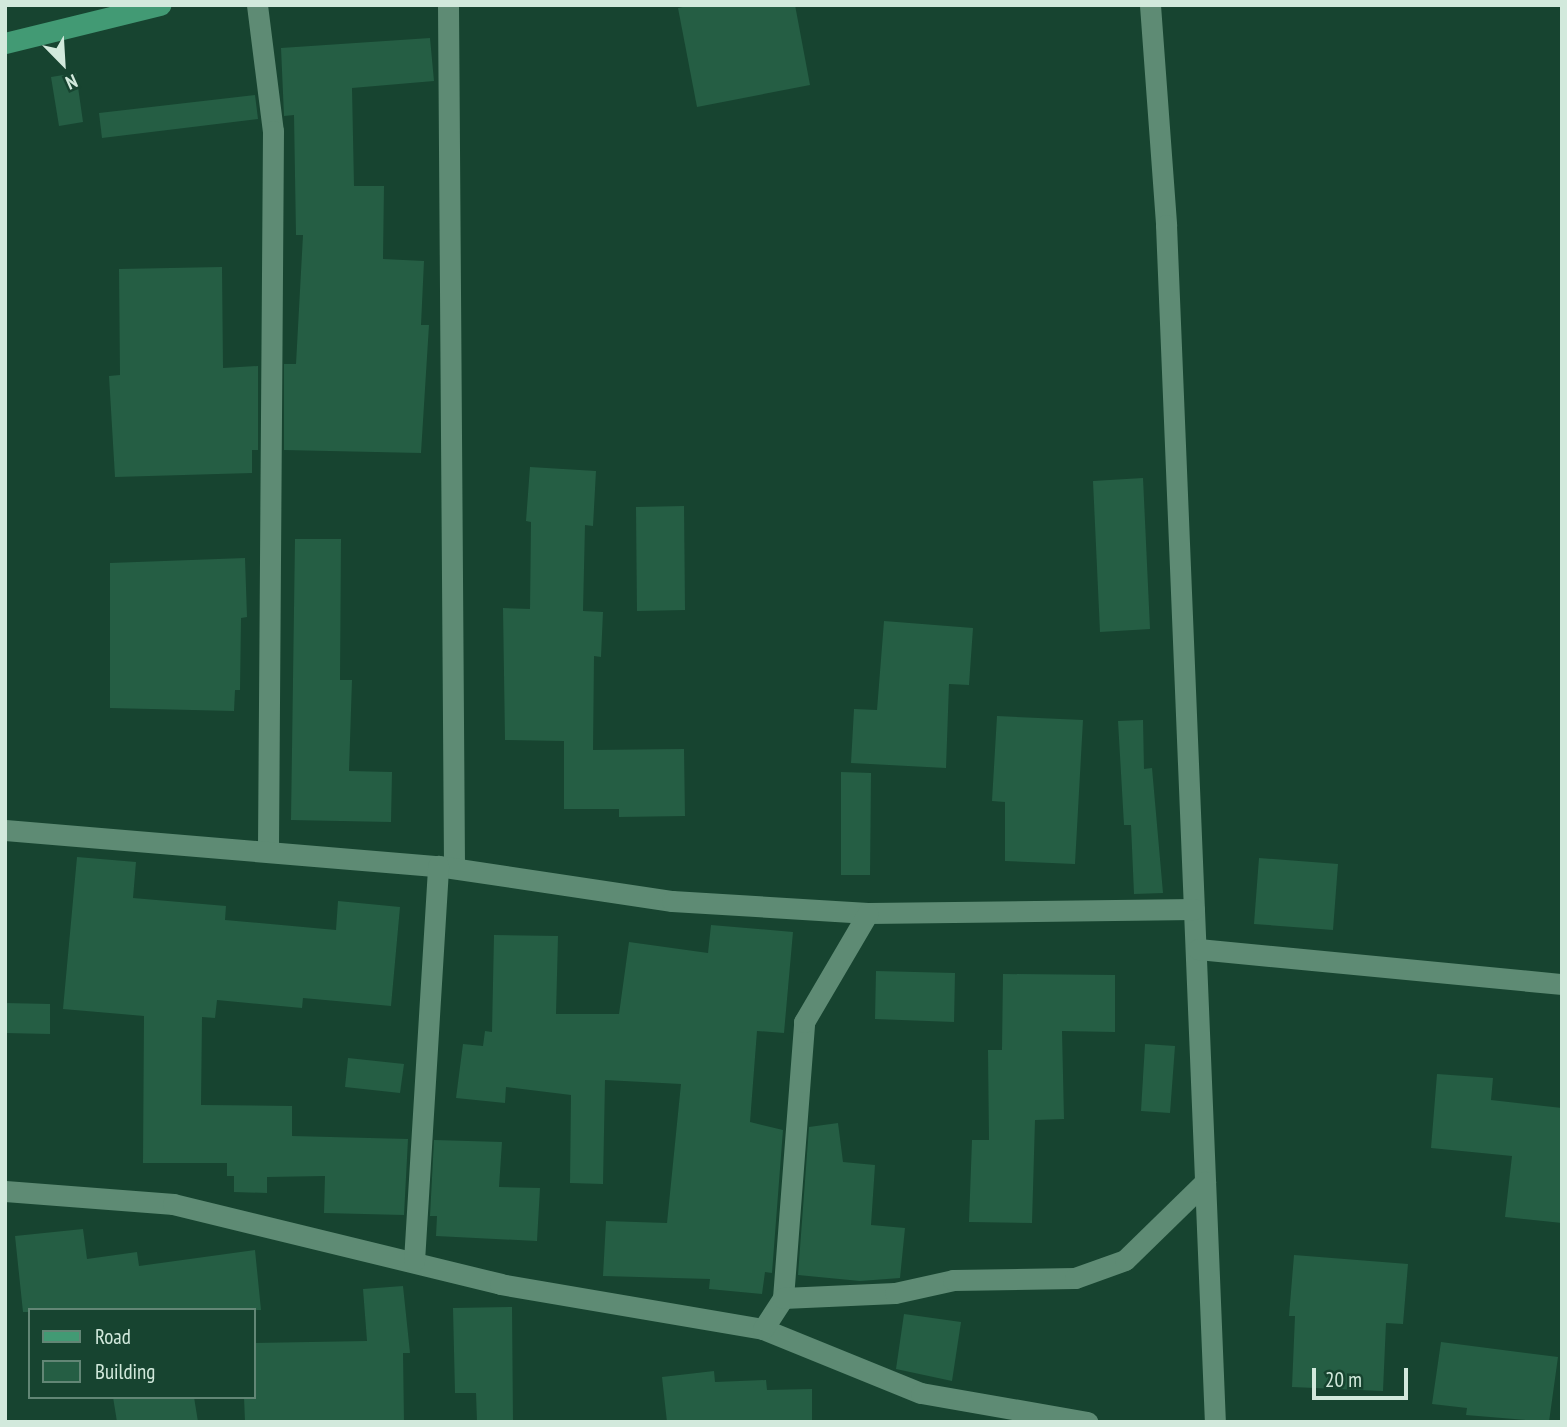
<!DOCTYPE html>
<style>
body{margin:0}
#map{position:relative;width:1567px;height:1427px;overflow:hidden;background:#174430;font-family:"PT Sans Narrow",sans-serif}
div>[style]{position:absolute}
.building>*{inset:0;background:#255e44}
.minor>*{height:21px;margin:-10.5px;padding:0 10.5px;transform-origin:10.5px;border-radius:10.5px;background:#5e8b74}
.major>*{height:21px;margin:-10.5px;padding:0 10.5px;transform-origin:10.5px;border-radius:10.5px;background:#429a74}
span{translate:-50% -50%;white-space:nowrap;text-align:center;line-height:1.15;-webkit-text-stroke:5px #174430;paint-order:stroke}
.frame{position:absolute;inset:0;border:7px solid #d2e9dc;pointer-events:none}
.legend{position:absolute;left:28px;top:1308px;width:228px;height:91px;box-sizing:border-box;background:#174430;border:2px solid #628675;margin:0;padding:9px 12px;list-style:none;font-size:21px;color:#d2e9dc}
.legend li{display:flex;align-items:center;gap:14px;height:35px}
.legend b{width:35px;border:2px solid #628675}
.north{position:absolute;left:28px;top:28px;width:70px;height:70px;-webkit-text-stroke:5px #174430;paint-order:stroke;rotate:156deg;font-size:19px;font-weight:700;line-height:28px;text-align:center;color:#d2e9dc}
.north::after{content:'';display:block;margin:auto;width:24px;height:32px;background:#d2e9dc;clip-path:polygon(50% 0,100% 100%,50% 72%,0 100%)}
.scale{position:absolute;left:1312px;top:1368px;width:96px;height:32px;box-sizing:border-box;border:4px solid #d2e9dc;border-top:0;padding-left:9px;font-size:21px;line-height:24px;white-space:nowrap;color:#d2e9dc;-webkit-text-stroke:5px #174430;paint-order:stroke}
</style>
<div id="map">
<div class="building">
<i style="clip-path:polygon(692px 5px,795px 5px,810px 85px,697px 107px,678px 8px)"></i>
<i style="clip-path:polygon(430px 38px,434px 81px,352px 88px,354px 186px,384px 186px,383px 259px,424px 261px,421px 325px,429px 325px,421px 453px,284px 450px,284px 364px,296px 364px,303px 235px,296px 235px,294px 115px,284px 116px,281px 48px)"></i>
<i style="clip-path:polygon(76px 73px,83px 122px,59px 126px,51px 77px)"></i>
<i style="clip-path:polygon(255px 95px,258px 119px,102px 138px,99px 113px)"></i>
<i style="clip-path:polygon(222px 267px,223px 368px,258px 366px,258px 450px,252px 450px,252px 473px,115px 477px,109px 376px,120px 375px,119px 269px)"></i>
<i style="clip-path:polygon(530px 467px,596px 471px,593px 526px,585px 525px,583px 611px,603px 612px,601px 657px,594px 656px,593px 750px,684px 749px,685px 816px,619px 817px,619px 809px,564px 809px,564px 741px,505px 740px,503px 608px,530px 609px,531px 522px,526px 521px)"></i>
<i style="clip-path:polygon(1143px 478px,1150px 629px,1100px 632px,1093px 481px)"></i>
<i style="clip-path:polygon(684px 506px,685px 610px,637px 611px,636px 507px)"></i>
<i style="clip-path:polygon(295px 539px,341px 539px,340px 680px,352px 680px,349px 771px,392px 772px,391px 822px,291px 820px)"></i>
<i style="clip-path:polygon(245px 558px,247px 617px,241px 618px,240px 690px,235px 690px,234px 711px,110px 708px,110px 563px)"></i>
<i style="clip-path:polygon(884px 621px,973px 628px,969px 685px,949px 684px,946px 768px,851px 763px,854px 709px,877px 710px)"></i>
<i style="clip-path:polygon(997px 716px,1083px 720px,1075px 864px,1005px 861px,1005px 802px,992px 801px)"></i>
<i style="clip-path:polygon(1143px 720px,1144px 769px,1152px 768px,1163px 893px,1134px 894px,1131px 825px,1124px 825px,1118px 721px)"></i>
<i style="clip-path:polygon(841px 772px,871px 773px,870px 875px,841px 875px)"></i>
<i style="clip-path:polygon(77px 857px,136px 862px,133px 898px,226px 906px,225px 920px,336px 930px,338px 901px,400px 907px,391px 1006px,303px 998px,302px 1008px,217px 1000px,215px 1018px,202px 1017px,201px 1105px,292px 1106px,292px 1136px,408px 1139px,404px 1215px,324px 1213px,325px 1176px,267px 1177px,267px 1193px,234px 1192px,234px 1176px,227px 1176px,227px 1163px,143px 1163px,144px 1016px,63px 1009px)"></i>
<i style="clip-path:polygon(1259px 858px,1338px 864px,1333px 930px,1254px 924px)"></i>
<i style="clip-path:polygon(711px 925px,793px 932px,784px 1033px,757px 1031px,750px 1122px,783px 1130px,772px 1273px,765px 1272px,762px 1294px,709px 1289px,710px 1279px,603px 1276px,606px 1221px,667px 1223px,681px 1084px,605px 1080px,603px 1184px,570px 1183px,571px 1095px,506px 1087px,505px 1103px,456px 1098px,463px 1044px,483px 1046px,485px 1031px,492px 1032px,494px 935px,558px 936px,556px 1014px,619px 1014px,629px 942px,708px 953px)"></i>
<i style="clip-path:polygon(876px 971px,955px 973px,954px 1022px,875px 1019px)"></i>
<i style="clip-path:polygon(1003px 974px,1115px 975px,1115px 1032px,1062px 1031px,1064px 1119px,1035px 1120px,1032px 1223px,969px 1222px,972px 1140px,989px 1140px,988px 1050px,1002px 1050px)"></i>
<i style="clip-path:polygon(5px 1003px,50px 1004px,50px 1034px,5px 1033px)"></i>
<i style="clip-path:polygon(1145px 1044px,1175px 1046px,1170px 1113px,1141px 1111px)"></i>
<i style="clip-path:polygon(348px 1058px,404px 1064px,400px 1093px,345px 1087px)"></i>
<i style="clip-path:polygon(1437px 1074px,1493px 1078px,1491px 1100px,1562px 1108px,1562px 1223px,1505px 1217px,1512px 1156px,1431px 1148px)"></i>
<i style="clip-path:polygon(838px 1123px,843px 1162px,875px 1165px,871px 1225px,905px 1228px,900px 1278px,860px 1281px,798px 1275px,809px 1127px)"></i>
<i style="clip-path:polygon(434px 1140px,502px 1142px,499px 1187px,540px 1188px,537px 1241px,436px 1236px,437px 1216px,430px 1216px)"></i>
<i style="clip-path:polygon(83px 1229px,87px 1259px,137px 1252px,139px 1266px,255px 1250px,261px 1310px,23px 1312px,15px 1236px)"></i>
<i style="clip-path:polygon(1294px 1255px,1408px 1264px,1403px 1324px,1386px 1323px,1383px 1391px,1292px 1387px,1295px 1316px,1289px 1316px)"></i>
<i style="clip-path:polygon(403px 1286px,410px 1353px,403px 1353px,404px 1422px,245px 1422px,244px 1397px,254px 1397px,254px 1343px,367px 1341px,363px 1289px)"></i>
<i style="clip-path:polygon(512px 1307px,513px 1422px,477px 1422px,476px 1393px,455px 1393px,453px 1308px)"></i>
<i style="clip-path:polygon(904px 1314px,961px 1322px,952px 1381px,896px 1369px)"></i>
<i style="clip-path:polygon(1441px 1342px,1558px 1357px,1549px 1422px,1466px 1415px,1467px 1408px,1432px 1404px)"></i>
<i style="clip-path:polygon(714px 1371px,715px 1382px,766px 1380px,767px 1390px,812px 1389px,812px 1422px,667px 1422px,662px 1377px)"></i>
<i style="clip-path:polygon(113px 1397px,194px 1397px,198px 1422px,117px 1422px)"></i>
</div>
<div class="minor">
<i style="left:257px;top:5px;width:127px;rotate:82.8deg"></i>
<i style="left:273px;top:131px;width:719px;rotate:90.4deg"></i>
<i style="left:448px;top:5px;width:863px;rotate:89.6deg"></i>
<i style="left:1150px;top:5px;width:221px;rotate:85.8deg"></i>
<i style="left:1166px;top:225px;width:1198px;rotate:87.66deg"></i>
<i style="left:5px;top:830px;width:434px;rotate:4.8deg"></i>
<i style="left:438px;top:866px;width:237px;rotate:8.5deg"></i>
<i style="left:672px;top:901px;width:196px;rotate:3.5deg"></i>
<i style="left:868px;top:913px;width:326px;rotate:-0.7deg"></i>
<i style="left:1198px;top:949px;width:366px;rotate:5.5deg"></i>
<i style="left:5px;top:1191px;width:169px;rotate:4.4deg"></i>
<i style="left:173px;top:1204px;width:337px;rotate:13.7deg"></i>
<i style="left:500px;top:1284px;width:267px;rotate:9.7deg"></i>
<i style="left:763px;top:1329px;width:170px;rotate:22.1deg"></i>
<i style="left:921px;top:1393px;width:169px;rotate:9.9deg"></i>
<i style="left:414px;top:1261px;width:396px;rotate:-86.5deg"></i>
<i style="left:783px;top:1298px;width:277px;rotate:-85.6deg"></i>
<i style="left:804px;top:1022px;width:126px;rotate:-59.6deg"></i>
<i style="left:763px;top:1329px;width:37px;rotate:-57deg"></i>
<i style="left:783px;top:1298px;width:112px;rotate:-2.6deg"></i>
<i style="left:895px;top:1293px;width:59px;rotate:-12.6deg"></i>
<i style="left:953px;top:1280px;width:122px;rotate:-0.9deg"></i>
<i style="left:1075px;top:1278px;width:53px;rotate:-19.8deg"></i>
<i style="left:1125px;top:1260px;width:112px;rotate:-44.3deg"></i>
</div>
<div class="major">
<i style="left:5px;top:43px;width:160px;rotate:-13.8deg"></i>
</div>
<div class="frame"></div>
<ul class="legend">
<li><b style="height:9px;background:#429a74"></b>Road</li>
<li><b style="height:19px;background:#255e44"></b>Building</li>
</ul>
<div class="north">N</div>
<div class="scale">20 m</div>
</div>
